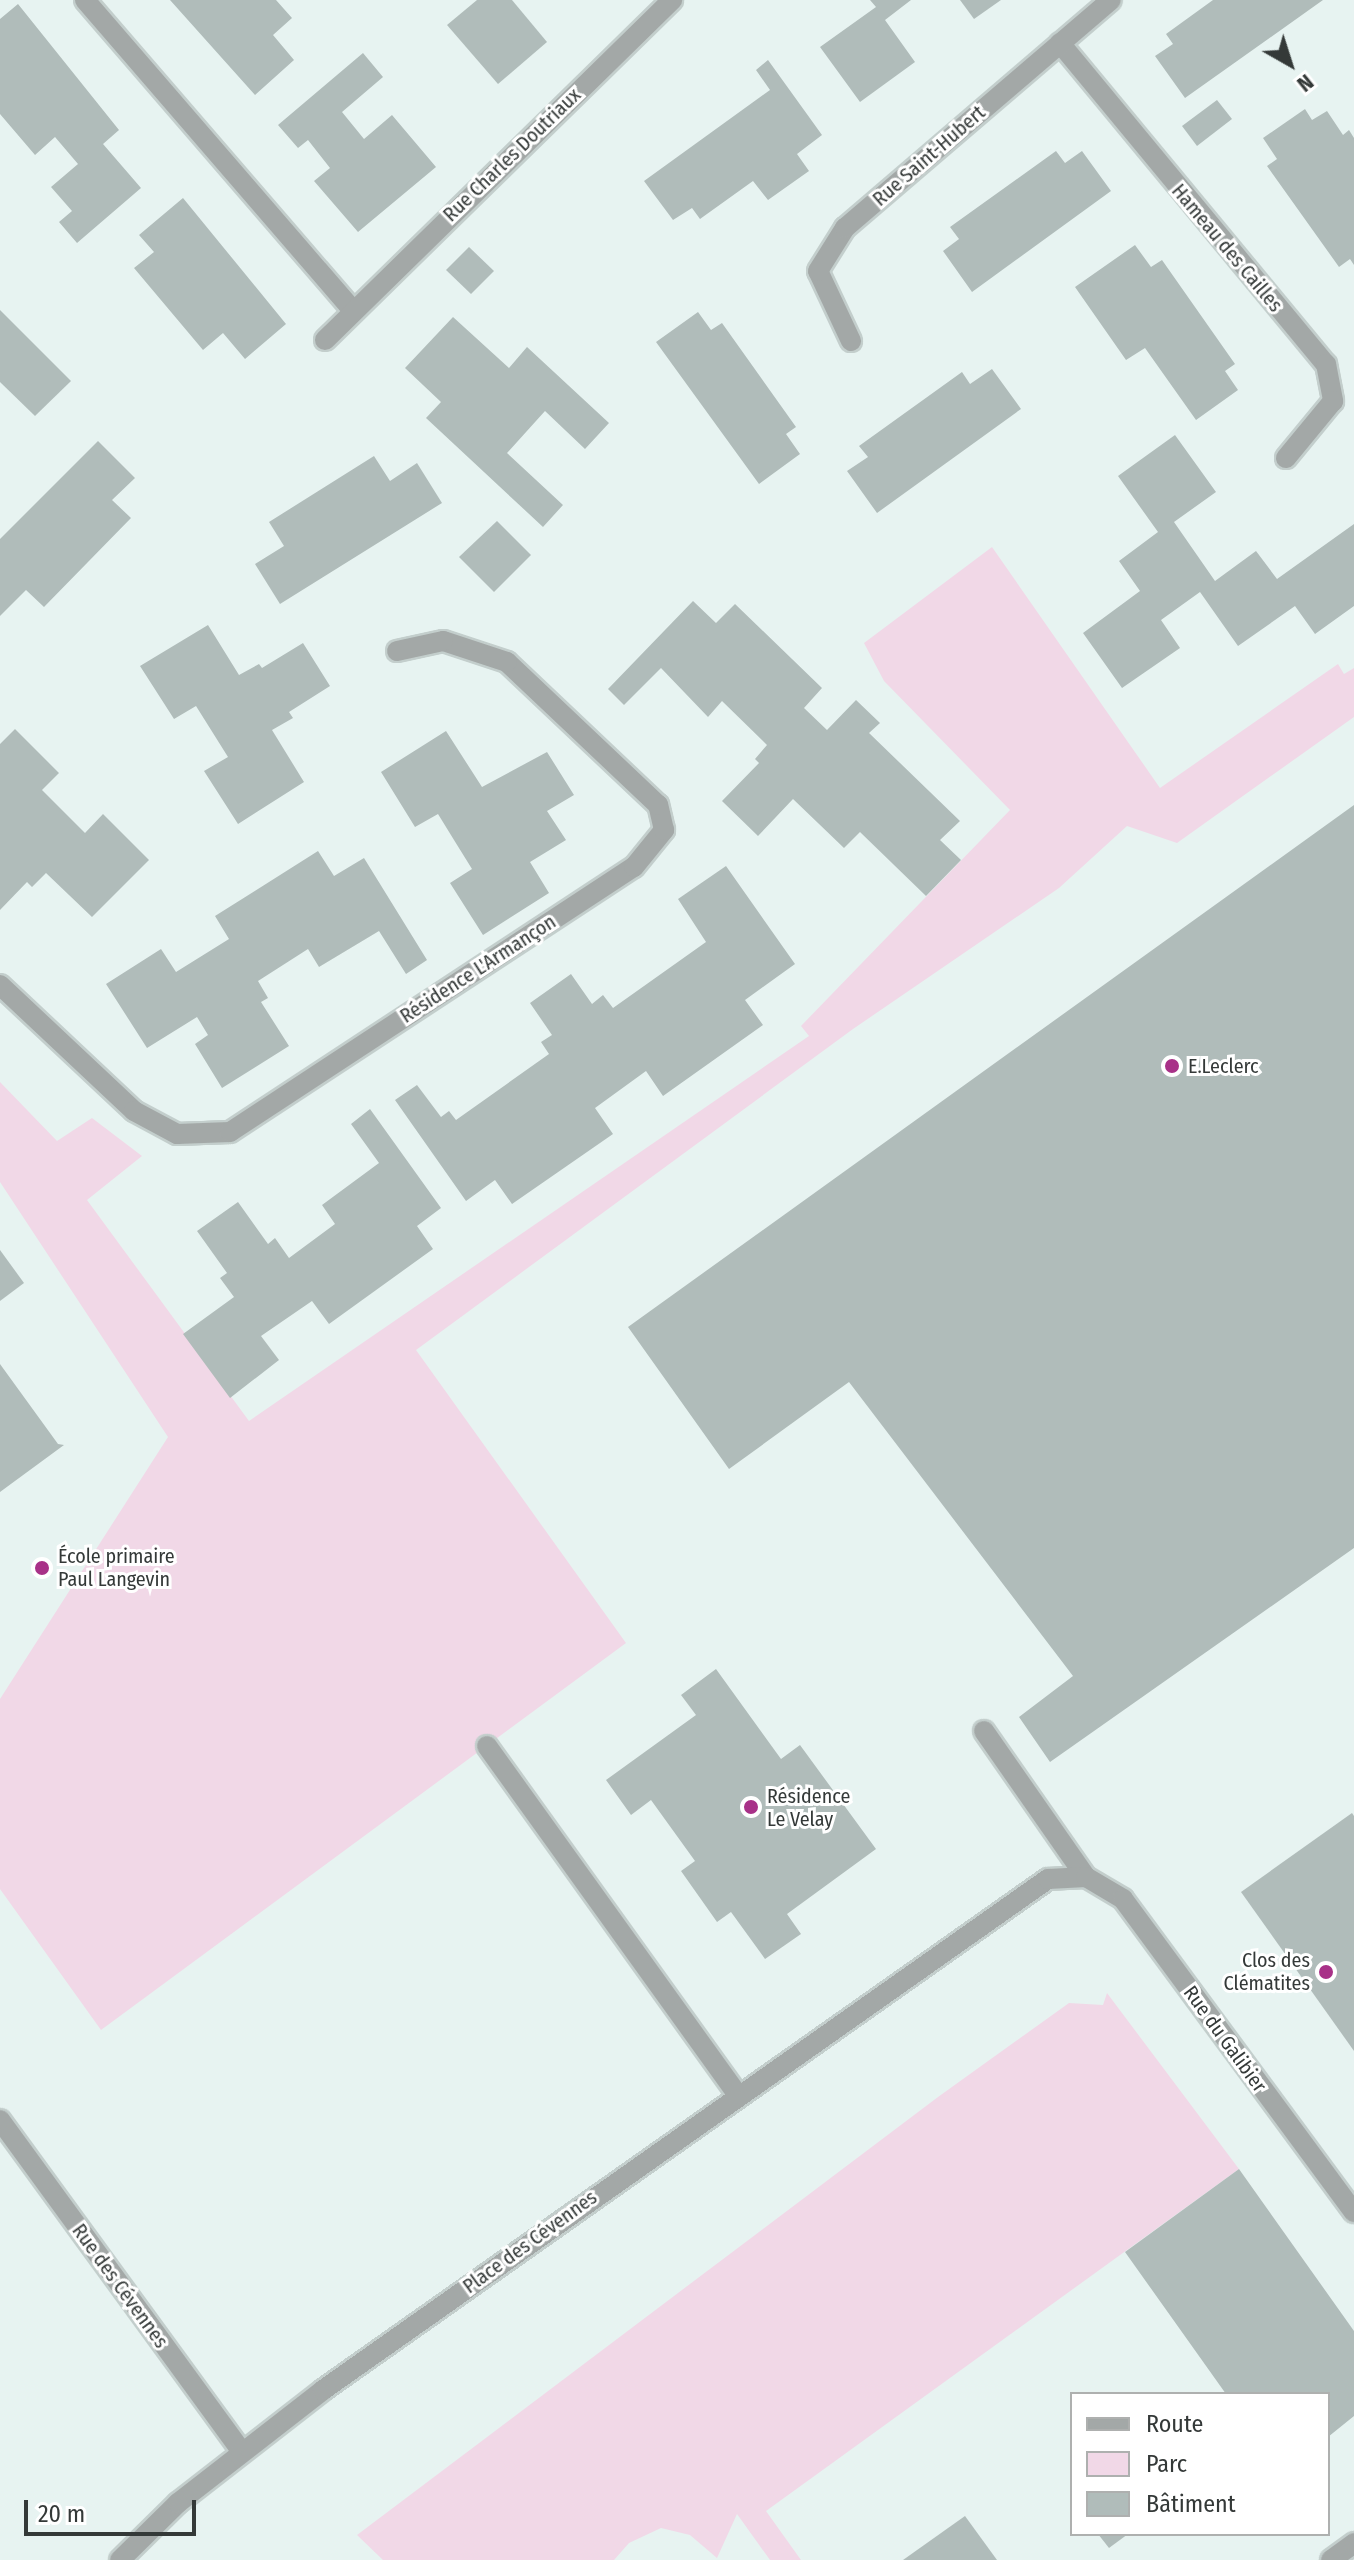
<!DOCTYPE html>
<meta charset="utf-8">
<style>
body{margin:0}
#map{position:relative;width:1354px;height:2560px;overflow:hidden;background:#e7f3f1;font-family:"Fira Sans Condensed",sans-serif}
div>[style]{position:absolute}
.green>*{inset:0;background:#f1d8e7}
.building>*{inset:0;background:#b0bcba}
.roads{filter:drop-shadow(2px 0 #c3cecc) drop-shadow(-2px 0 #c3cecc) drop-shadow(0 2px #c3cecc) drop-shadow(0 -2px #c3cecc)}
.service>*{height:20px;margin:-10px;padding:0 10px;transform-origin:10px;border-radius:10px;background:#a3a8a7}
.minor>*{height:20px;margin:-10px;padding:0 10px;transform-origin:10px;border-radius:10px;background:#a3a8a7}
.tertiary>*{height:20px;margin:-10px;padding:0 10px;transform-origin:10px;border-radius:10px;background:#a3a8a7}
.dots>*{width:22px;height:22px;translate:-50% -50%;box-sizing:border-box;border:4px solid #fff;border-radius:50%}
span{translate:-50% -50%;white-space:nowrap;text-align:center;line-height:1.15;-webkit-text-stroke:6px #fff;paint-order:stroke}
.street-label{font-size:20px;color:#343938}
.poi-label{font-size:20px;color:#343938}
.left{translate:0 -50%;text-align:left}
.right{translate:-100% -50%;text-align:right}
.legend{position:absolute;left:1070px;top:2392px;width:260px;height:144px;box-sizing:border-box;background:#fff;border:2px solid #aeb0af;margin:0;padding:10px 14px;list-style:none;font-size:24px;color:#343938}
.legend li{display:flex;align-items:center;gap:16px;height:40px}
.legend b{width:40px;border:2px solid #aeb0af}
.north{position:absolute;left:1250px;top:24px;width:80px;height:80px;-webkit-text-stroke:6px #fff;paint-order:stroke;rotate:141deg;font-size:22px;font-weight:700;line-height:32px;text-align:center;color:#343938}
.north::after{content:'';display:block;margin:auto;width:28px;height:36px;background:#343938;clip-path:polygon(50% 0,100% 100%,50% 72%,0 100%)}
.scale{position:absolute;left:24px;top:2500px;width:172px;height:36px;box-sizing:border-box;border:4px solid #343938;border-top:0;padding-left:10px;font-size:24px;line-height:28px;white-space:nowrap;color:#343938;-webkit-text-stroke:6px #fff;paint-order:stroke}
</style>
<div id="map">
<div class="green">
<i style="clip-path:polygon(992px 547px,1160px 788px,1338px 664px,1344px 674px,1354px 668px,1354px 717px,1177px 843px,1127px 826px,1059px 888px,853px 1029px,416px 1350px,626px 1643px,101px 2030px,0 1889px,0 1699px,168px 1437px,0 1182px,0 1082px,57px 1141px,92px 1118px,142px 1156px,87px 1200px,249px 1421px,809px 1036px,801px 1026px,1010px 810px,884px 681px,864px 643px)"></i>
<i style="clip-path:polygon(1107px 1993px,1239px 2169px,766px 2511px,801px 2560px,770px 2560px,737px 2514px,717px 2558px,690px 2535px,661px 2528px,629px 2543px,614px 2560px,383px 2560px,357px 2535px,938px 2097px,1069px 2003px,1103px 2005px)"></i>
</div>
<div class="building">
<i style="clip-path:polygon(170px 0,276px 0,292px 18px,273px 35px,294px 60px,255px 95px)"></i>
<i style="clip-path:polygon(477px 0,512px 0,547px 42px,498px 84px,447px 25px)"></i>
<i style="clip-path:polygon(870px 0,911px 0,885px 20px,915px 62px,860px 102px,820px 47px,876px 7px)"></i>
<i style="clip-path:polygon(960px 0,1001px 0,974px 19px)"></i>
<i style="clip-path:polygon(1213px 0,1323px 0,1185px 98px,1155px 56px,1173px 44px,1166px 34px)"></i>
<i style="clip-path:polygon(18px 4px,119px 130px,103px 144px,141px 188px,77px 243px,59px 222px,72px 211px,51px 187px,78px 164px,55px 137px,35px 155px,0 114px,0 19px)"></i>
<i style="clip-path:polygon(363px 53px,383px 77px,342px 112px,364px 139px,392px 115px,436px 167px,358px 232px,314px 181px,330px 168px,308px 140px,298px 148px,278px 125px)"></i>
<i style="clip-path:polygon(768px 60px,822px 135px,797px 154px,809px 171px,768px 200px,753px 181px,700px 219px,692px 208px,673px 220px,644px 181px,770px 90px,756px 70px)"></i>
<i style="clip-path:polygon(1217px 100px,1232px 119px,1197px 146px,1182px 126px)"></i>
<i style="clip-path:polygon(1305px 109px,1312px 120px,1327px 111px,1343px 135px,1349px 130px,1354px 138px,1354px 265px,1350px 259px,1339px 267px,1267px 166px,1277px 159px,1263px 138px)"></i>
<i style="clip-path:polygon(1056px 151px,1065px 163px,1082px 151px,1111px 191px,972px 292px,943px 251px,959px 239px,950px 227px)"></i>
<i style="clip-path:polygon(183px 198px,286px 324px,245px 359px,223px 333px,203px 350px,134px 268px,154px 252px,139px 235px)"></i>
<i style="clip-path:polygon(1135px 245px,1151px 267px,1162px 260px,1235px 364px,1225px 371px,1238px 390px,1196px 420px,1145px 348px,1126px 360px,1075px 287px)"></i>
<i style="clip-path:polygon(469px 247px,494px 271px,471px 294px,446px 270px)"></i>
<i style="clip-path:polygon(0 310px,71px 381px,35px 416px,0 382px)"></i>
<i style="clip-path:polygon(698px 312px,711px 330px,722px 323px,796px 427px,786px 434px,800px 454px,759px 484px,656px 342px)"></i>
<i style="clip-path:polygon(453px 317px,509px 368px,527px 347px,609px 423px,585px 449px,545px 411px,507px 453px,563px 505px,543px 527px,426px 418px,441px 402px,405px 368px)"></i>
<i style="clip-path:polygon(992px 369px,1021px 409px,877px 513px,847px 471px,868px 457px,859px 446px,962px 372px,970px 384px)"></i>
<i style="clip-path:polygon(1175px 435px,1216px 492px,1174px 522px,1215px 581px,1256px 551px,1277px 579px,1354px 524px,1354px 606px,1315px 634px,1295px 606px,1238px 646px,1200px 592px,1161px 620px,1180px 648px,1122px 688px,1083px 633px,1140px 591px,1119px 561px,1158px 532px,1118px 476px)"></i>
<i style="clip-path:polygon(98px 441px,135px 478px,112px 500px,131px 518px,44px 607px,26px 590px,0 616px,0 539px)"></i>
<i style="clip-path:polygon(374px 456px,390px 481px,417px 463px,442px 503px,280px 604px,255px 564px,284px 546px,269px 522px)"></i>
<i style="clip-path:polygon(497px 521px,531px 555px,494px 592px,459px 557px)"></i>
<i style="clip-path:polygon(693px 601px,716px 623px,735px 604px,822px 688px,804px 708px,827px 730px,856px 700px,880px 723px,869px 733px,960px 821px,940px 840px,961px 860px,926px 896px,860px 832px,844px 848px,793px 799px,758px 836px,722px 801px,759px 763px,755px 759px,767px 745px,722px 701px,708px 717px,661px 668px,624px 705px,608px 689px)"></i>
<i style="clip-path:polygon(208px 625px,239px 675px,259px 664px,262px 668px,303px 643px,330px 686px,289px 712px,293px 718px,272px 730px,304px 782px,238px 824px,204px 771px,228px 757px,196px 706px,174px 719px,140px 666px)"></i>
<i style="clip-path:polygon(15px 729px,59px 773px,42px 790px,85px 833px,103px 814px,149px 860px,92px 917px,46px 873px,32px 887px,27px 882px,0 910px,0 744px)"></i>
<i style="clip-path:polygon(446px 731px,482px 787px,547px 752px,574px 795px,547px 811px,566px 840px,530px 862px,549px 893px,483px 935px,450px 883px,472px 869px,454px 840px,438px 814px,415px 827px,381px 772px)"></i>
<i style="clip-path:polygon(1354px 805px,1354px 1548px,1050px 1762px,1019px 1717px,1073px 1676px,849px 1382px,729px 1469px,628px 1327px)"></i>
<i style="clip-path:polygon(318px 851px,334px 876px,364px 858px,427px 960px,406px 974px,379px 931px,319px 967px,308px 949px,258px 981px,268px 998px,261px 1002px,289px 1046px,222px 1088px,195px 1044px,208px 1035px,197px 1017px,147px 1048px,106px 984px,161px 949px,176px 972px,229px 939px,215px 916px)"></i>
<i style="clip-path:polygon(726px 866px,795px 964px,745px 1000px,763px 1025px,663px 1096px,646px 1071px,595px 1108px,613px 1134px,512px 1204px,495px 1180px,466px 1201px,395px 1100px,417px 1085px,441px 1117px,449px 1111px,456px 1120px,549px 1054px,541px 1042px,552px 1035px,530px 1003px,571px 974px,592px 1004px,603px 995px,613px 1008px,706px 942px,678px 899px)"></i>
<i style="clip-path:polygon(370px 1109px,441px 1208px,417px 1226px,433px 1249px,329px 1324px,312px 1301px,261px 1336px,279px 1360px,230px 1398px,183px 1334px,234px 1297px,220px 1278px,227px 1273px,197px 1231px,238px 1202px,268px 1244px,275px 1238px,289px 1258px,335px 1224px,322px 1205px,379px 1163px,351px 1124px)"></i>
<i style="clip-path:polygon(0 1250px,24px 1283px,0 1301px)"></i>
<i style="clip-path:polygon(0 1364px,58px 1444px,64px 1445px,0 1492px)"></i>
<i style="clip-path:polygon(716px 1669px,781px 1759px,800px 1745px,876px 1849px,787px 1914px,801px 1934px,765px 1959px,731px 1912px,717px 1922px,681px 1871px,695px 1861px,651px 1800px,631px 1815px,606px 1780px,696px 1715px,681px 1695px)"></i>
<i style="clip-path:polygon(1352px 1813px,1354px 1816px,1354px 2051px,1241px 1892px)"></i>
<i style="clip-path:polygon(1239px 2169px,1354px 2331px,1354px 2416px,1328px 2437px,1328px 2394px,1226px 2394px,1125px 2252px)"></i>
<i style="clip-path:polygon(965px 2516px,997px 2560px,903px 2560px)"></i>
<i style="clip-path:polygon(1098px 2534px,1128px 2534px,1109px 2548px)"></i>
</div>
<div class="roads">
<div class="service">
<i style="left:984px;top:1731px;width:178px;rotate:55.1deg"></i>
<i style="left:487px;top:1746px;width:428px;rotate:54.3deg"></i>
</div>
<div class="minor">
<i style="left:85px;top:0;width:411px;rotate:49.2deg"></i>
<i style="left:1060px;top:43px;width:417px;rotate:50.4deg"></i>
<i style="left:1326px;top:364px;width:38px;rotate:79deg"></i>
<i style="left:1333px;top:401px;width:74px;rotate:129.5deg"></i>
<i style="left:325px;top:340px;width:486px;rotate:-44.4deg"></i>
<i style="left:851px;top:341px;width:77px;rotate:-115.2deg"></i>
<i style="left:818px;top:271px;width:51px;rotate:-57.9deg"></i>
<i style="left:845px;top:228px;width:350px;rotate:-40.6deg"></i>
<i style="left:0;top:985px;width:184px;rotate:43.2deg"></i>
<i style="left:134px;top:1111px;width:49px;rotate:28.1deg"></i>
<i style="left:177px;top:1134px;width:53px;rotate:-2.2deg"></i>
<i style="left:230px;top:1132px;width:483px;rotate:-33.3deg"></i>
<i style="left:634px;top:867px;width:48px;rotate:-51deg"></i>
<i style="left:664px;top:830px;width:26px;rotate:-103deg"></i>
<i style="left:658px;top:805px;width:208px;rotate:-136.6deg"></i>
<i style="left:507px;top:662px;width:67px;rotate:-161.8deg"></i>
<i style="left:443px;top:641px;width:47px;rotate:167.7deg"></i>
<i style="left:0;top:2120px;width:409px;rotate:53.9deg"></i>
<i style="left:120px;top:2560px;width:81px;rotate:-44.5deg"></i>
<i style="left:178px;top:2503px;width:184px;rotate:-37.9deg"></i>
<i style="left:323px;top:2390px;width:887px;rotate:-35.18deg"></i>
<i style="left:1048px;top:1879px;width:38px;rotate:-3deg"></i>
<i style="left:1086px;top:1877px;width:43px;rotate:30.7deg"></i>
<i style="left:1123px;top:1899px;width:389px;rotate:53.6deg"></i>
</div>
<div class="tertiary">
<i style="left:1331px;top:2560px;width:29px;rotate:-36deg"></i>
</div>
</div>
<div class="dots">
<i style="left:1172px;top:1066px;background:#a83188"></i>
<i style="left:42px;top:1568px;background:#a83188"></i>
<i style="left:751px;top:1807px;background:#a83188"></i>
<i style="left:1326px;top:1972px;background:#a83188"></i>
</div>
<div class="street-label">
<span style="left:512px;top:155px;rotate:-44deg">Rue Charles Doutriaux</span>
<span style="left:929px;top:156px;rotate:-41deg">Rue Saint-Hubert</span>
<span style="left:1227px;top:248px;rotate:50deg">Hameau des Cailles</span>
<span style="left:478px;top:969px;rotate:-33deg">Résidence L'Armançon</span>
<span style="left:1225px;top:2039px;rotate:54deg">Rue du Galibier</span>
<span style="left:530px;top:2242px;rotate:-36deg">Place des Cévennes</span>
<span style="left:120px;top:2286px;rotate:54deg">Rue des Cévennes</span>
</div>
<div class="poi-label">
<span class="left" style="left:1188px;top:1066px">E.Leclerc</span>
<span class="left" style="left:58px;top:1568px">École primaire<br>Paul Langevin</span>
<span class="left" style="left:767px;top:1808px">Résidence<br>Le Velay</span>
<span class="right" style="left:1310px;top:1972px">Clos des<br>Clématites</span>
</div>
<ul class="legend">
<li><b style="height:10px;background:#a3a8a7"></b>Route</li>
<li><b style="height:22px;background:#f1d8e7"></b>Parc</li>
<li><b style="height:22px;background:#b0bcba"></b>Bâtiment</li>
</ul>
<div class="north">N</div>
<div class="scale">20 m</div>
</div>
